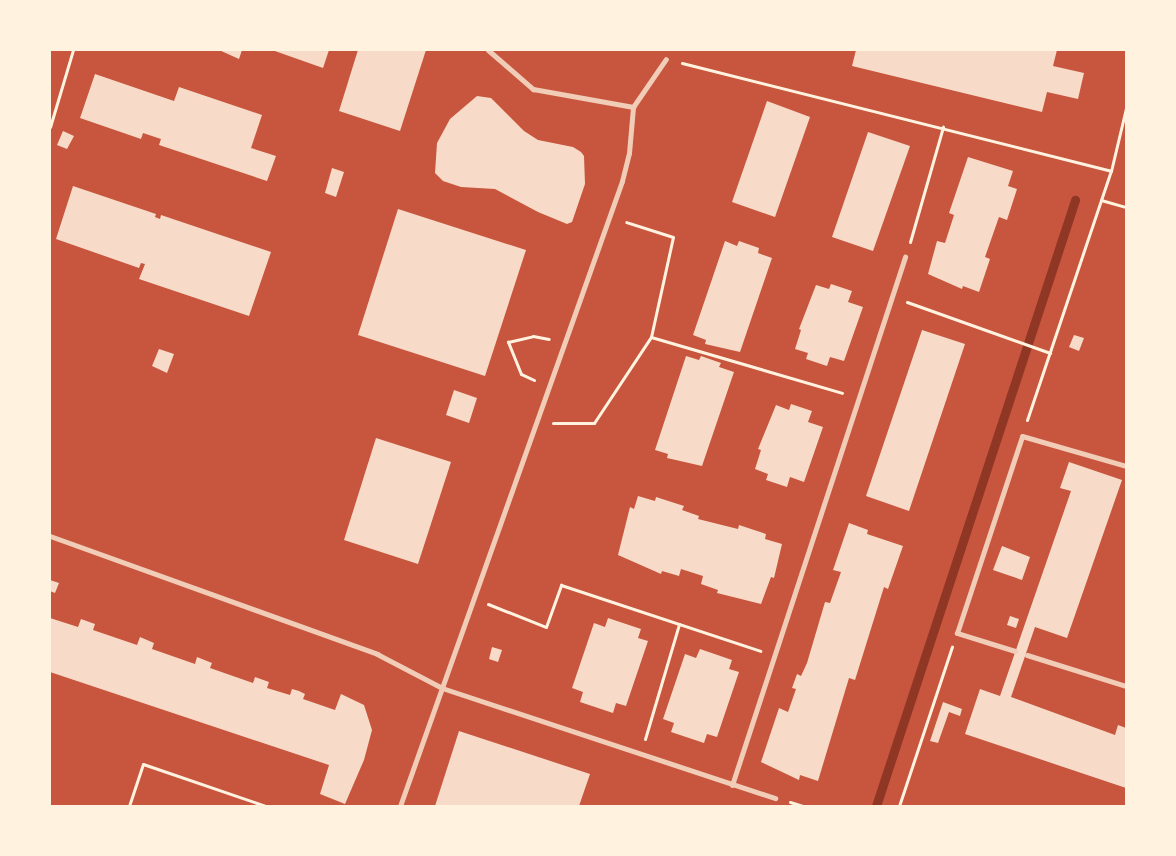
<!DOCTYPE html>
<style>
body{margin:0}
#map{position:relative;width:1176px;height:856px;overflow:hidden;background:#c8553d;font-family:Literata,serif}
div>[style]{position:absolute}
.stream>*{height:9px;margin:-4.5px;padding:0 4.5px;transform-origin:4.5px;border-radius:4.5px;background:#8f3625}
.building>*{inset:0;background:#f7dbc8}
.path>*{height:3px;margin:-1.5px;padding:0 1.5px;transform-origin:1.5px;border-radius:1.5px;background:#fff3e0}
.minor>*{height:5px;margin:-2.5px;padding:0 2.5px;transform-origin:2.5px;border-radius:2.5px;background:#f1ccb7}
span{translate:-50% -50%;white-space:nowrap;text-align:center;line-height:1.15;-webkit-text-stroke:4.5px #fff3e0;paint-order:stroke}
.frame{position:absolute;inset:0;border:51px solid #fff3e0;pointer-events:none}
</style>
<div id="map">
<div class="stream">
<i style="left:876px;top:806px;width:638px;rotate:-71.82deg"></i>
</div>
<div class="building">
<i style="clip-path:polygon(219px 50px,242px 50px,239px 59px)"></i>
<i style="clip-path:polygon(272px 50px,329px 50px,323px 68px)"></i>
<i style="clip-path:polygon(358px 50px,426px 50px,400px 131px,339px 111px)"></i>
<i style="clip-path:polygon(856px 50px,1057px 50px,1053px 66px,1084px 73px,1078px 99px,1047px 92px,1042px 112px,852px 66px)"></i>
<i style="clip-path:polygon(95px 74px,174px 101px,179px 87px,262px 115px,251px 148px,276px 156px,267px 181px,159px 145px,161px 139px,143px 133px,141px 139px,80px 118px)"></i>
<i style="clip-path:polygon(477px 96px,491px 98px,524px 131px,538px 140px,573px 147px,581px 152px,584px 156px,585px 184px,572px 222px,567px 224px,538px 212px,495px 189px,461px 187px,443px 181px,435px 173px,437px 143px,450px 119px)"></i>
<i style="clip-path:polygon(767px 101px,810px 117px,775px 217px,732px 202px)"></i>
<i style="clip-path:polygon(63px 131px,74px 136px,67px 149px,57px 145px)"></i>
<i style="clip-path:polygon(868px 132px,910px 146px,873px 251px,832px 237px)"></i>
<i style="clip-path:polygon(968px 157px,1013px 171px,1008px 186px,1017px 189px,1007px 220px,999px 217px,985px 257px,990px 259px,979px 292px,963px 286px,962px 289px,928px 274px,937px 241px,945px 243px,954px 215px,949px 213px)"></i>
<i style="clip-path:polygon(332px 168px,344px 172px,336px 197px,325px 193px)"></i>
<i style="clip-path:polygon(73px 186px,156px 214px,155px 217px,160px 219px,161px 215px,271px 252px,249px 316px,139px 279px,145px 264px,141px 263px,139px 268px,56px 239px)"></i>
<i style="clip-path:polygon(398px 209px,526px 250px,485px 376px,358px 335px)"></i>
<i style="clip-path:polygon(725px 241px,737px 246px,739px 241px,759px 248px,758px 253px,772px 258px,740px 352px,705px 344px,706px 340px,693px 335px)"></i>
<i style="clip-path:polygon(831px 284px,852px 291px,848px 302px,863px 307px,844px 361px,830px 357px,827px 366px,806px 359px,808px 353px,795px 349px,801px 330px,799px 329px,816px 285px,829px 289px)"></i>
<i style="clip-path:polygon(922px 330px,965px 344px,909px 511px,866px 496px)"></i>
<i style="clip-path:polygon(1074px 335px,1084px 338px,1079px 351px,1069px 347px)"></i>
<i style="clip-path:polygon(159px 349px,174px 354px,167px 373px,152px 366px)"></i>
<i style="clip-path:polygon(686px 356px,699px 360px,701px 356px,721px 363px,719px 367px,734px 372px,702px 466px,667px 458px,668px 454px,655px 450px)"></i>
<i style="clip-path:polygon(454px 390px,477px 398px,469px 423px,446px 415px)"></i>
<i style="clip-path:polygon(791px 404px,812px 411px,808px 422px,823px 427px,804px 482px,790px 477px,787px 487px,766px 480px,768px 474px,755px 469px,761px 450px,758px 449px,776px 405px,789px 410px)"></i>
<i style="clip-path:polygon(376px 438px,451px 462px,418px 564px,344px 540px)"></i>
<i style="clip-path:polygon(1069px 462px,1122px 480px,1067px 638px,1035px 627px,1011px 697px,1115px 735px,1118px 725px,1126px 728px,1126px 788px,965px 734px,980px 689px,1000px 696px,1071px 491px,1060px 488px)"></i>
<i style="clip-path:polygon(638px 496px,655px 501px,656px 497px,684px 506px,682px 510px,699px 516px,698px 519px,738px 529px,739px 525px,766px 534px,765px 539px,782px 544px,774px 578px,771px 577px,761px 604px,717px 593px,718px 590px,701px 584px,703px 576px,681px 569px,679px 576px,662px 571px,661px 574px,618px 555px,630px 507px,634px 509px)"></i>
<i style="clip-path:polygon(849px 523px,868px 530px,867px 534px,903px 546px,888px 589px,884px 587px,855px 680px,849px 678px,818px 781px,800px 775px,799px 780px,761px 762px,779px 708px,788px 712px,796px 689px,792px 688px,797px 674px,801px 676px,807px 663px,825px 602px,830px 603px,841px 572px,833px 570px)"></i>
<i style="clip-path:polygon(1002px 546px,1030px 557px,1022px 580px,993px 570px)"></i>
<i style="clip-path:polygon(50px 580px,59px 583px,55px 593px,50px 591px)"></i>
<i style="clip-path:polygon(1010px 616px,1019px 619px,1016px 628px,1007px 625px)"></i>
<i style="clip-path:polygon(50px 618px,78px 627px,81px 619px,95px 624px,93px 630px,137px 645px,140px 637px,154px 643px,152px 649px,195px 664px,197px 657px,212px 663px,210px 668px,253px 683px,255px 677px,269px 682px,267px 688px,290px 695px,292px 689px,299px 691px,305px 694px,303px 699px,335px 710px,341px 694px,364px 705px,372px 730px,364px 760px,345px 804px,320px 794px,329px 765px,50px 672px)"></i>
<i style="clip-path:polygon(608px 618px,641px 629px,638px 638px,648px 641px,626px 706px,616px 703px,613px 713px,580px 702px,583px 692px,572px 688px,594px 623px,605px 627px)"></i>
<i style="clip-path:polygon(492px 647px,502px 650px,498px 662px,489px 659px)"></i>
<i style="clip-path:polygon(700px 649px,732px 660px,729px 669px,739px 672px,717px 737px,707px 734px,704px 743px,671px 732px,674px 723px,663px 719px,685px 654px,696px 658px)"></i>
<i style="clip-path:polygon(943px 702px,962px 709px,960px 716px,949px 712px,938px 743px,930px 741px)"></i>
<i style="clip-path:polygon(459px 731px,590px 774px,579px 806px,435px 806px)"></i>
</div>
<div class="path">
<i style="left:682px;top:63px;width:442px;rotate:14.1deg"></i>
<i style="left:50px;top:127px;width:80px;rotate:-73.4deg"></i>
<i style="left:1101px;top:200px;width:26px;rotate:16deg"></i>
<i style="left:910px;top:242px;width:120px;rotate:-74deg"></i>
<i style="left:907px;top:302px;width:152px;rotate:19.6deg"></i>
<i style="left:651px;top:337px;width:199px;rotate:16.3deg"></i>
<i style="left:534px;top:380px;width:14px;rotate:-155deg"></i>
<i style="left:521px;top:374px;width:35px;rotate:-112deg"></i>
<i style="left:508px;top:342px;width:26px;rotate:-13deg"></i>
<i style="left:533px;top:336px;width:16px;rotate:11deg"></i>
<i style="left:1027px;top:420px;width:263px;rotate:-71.4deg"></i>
<i style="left:1111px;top:171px;width:65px;rotate:-76.6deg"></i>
<i style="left:553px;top:423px;width:41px"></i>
<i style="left:594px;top:423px;width:103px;rotate:-56.5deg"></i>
<i style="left:651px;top:337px;width:102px;rotate:-77.6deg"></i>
<i style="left:673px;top:237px;width:49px;rotate:-162.3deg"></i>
<i style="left:488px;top:604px;width:62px;rotate:21.6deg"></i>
<i style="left:546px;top:627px;width:45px;rotate:-70.3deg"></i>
<i style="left:561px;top:585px;width:210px;rotate:18.3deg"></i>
<i style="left:645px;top:739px;width:120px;rotate:-73.5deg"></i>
<i style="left:790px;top:802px;width:14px;rotate:17deg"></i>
<i style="left:129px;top:806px;width:44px;rotate:-71.6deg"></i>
<i style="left:143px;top:764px;width:130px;rotate:18.9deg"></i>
<i style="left:899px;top:806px;width:168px;rotate:-71.6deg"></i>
</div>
<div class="minor">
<i style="left:488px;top:50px;width:60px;rotate:40.9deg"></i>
<i style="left:533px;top:89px;width:102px;rotate:10.2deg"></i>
<i style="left:50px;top:536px;width:348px;rotate:19.8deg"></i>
<i style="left:377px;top:654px;width:73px;rotate:27.6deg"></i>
<i style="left:442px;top:688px;width:351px;rotate:18.3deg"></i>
<i style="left:1015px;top:651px;width:61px;rotate:-162.8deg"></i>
<i style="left:957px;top:633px;width:207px;rotate:-71.7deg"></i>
<i style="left:1022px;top:436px;width:108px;rotate:16.1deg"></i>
<i style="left:1027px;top:655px;width:104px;rotate:17.4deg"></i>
<i style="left:732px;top:785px;width:556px;rotate:-71.86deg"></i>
<i style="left:400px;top:806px;width:663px;rotate:-70.44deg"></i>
<i style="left:622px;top:181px;width:29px;rotate:-76deg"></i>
<i style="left:629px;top:153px;width:46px;rotate:-85deg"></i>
<i style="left:633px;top:107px;width:58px;rotate:-55.5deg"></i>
</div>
<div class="frame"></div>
</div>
